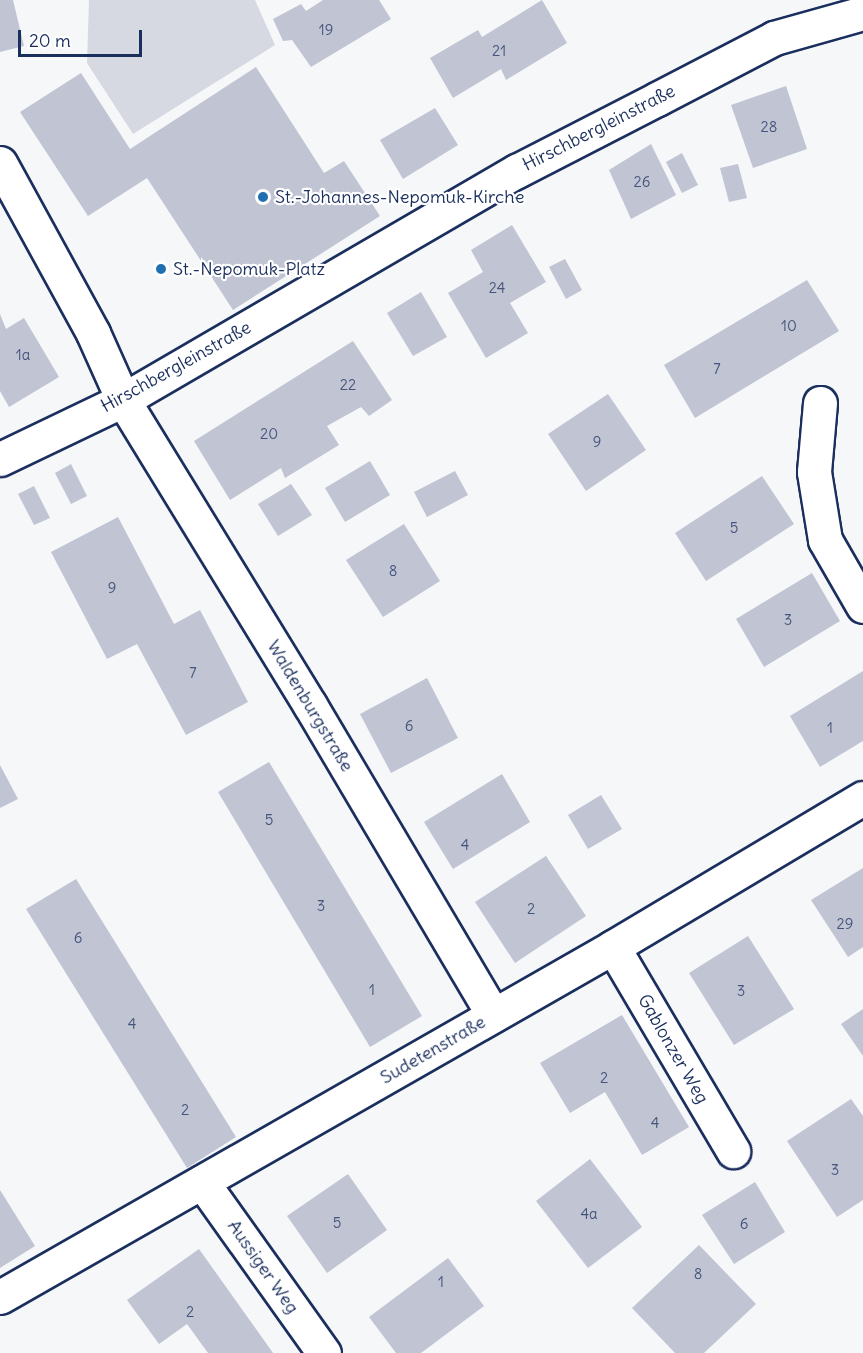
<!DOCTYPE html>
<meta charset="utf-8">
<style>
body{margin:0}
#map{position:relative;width:863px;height:1353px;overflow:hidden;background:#f6f7f9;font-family:Delius,sans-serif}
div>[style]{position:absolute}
.green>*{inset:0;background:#d6d9e2}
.building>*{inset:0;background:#c0c4d3}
.roads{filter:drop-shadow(2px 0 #1b2f5e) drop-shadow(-2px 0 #1b2f5e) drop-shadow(0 2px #1b2f5e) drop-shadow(0 -2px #1b2f5e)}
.street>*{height:33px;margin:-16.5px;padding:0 16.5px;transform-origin:16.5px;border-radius:16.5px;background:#fff}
.dots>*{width:16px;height:16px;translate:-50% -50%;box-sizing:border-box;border:3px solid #fff;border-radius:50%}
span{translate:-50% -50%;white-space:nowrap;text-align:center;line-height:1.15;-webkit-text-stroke:4.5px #fff;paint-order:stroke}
.number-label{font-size:15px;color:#44547b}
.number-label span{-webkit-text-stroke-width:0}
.street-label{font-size:18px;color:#1b2f5e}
.poi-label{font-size:18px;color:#1b2f5e}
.left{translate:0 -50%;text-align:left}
.scale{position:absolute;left:18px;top:30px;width:124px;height:27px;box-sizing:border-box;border:3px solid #1b2f5e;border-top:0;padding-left:8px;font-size:18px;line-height:21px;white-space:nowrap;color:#1b2f5e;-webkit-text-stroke:4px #fff;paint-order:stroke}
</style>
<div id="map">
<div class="green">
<i style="clip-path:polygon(89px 0,255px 0,275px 45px,133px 134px,87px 63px)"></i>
</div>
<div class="building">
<i style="clip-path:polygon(0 0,13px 0,24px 46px,0 52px)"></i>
<i style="clip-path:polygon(323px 0,379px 0,391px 19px,311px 67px,292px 40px,283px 41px,273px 19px,301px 4px,306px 11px)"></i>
<i style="clip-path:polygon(542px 0,567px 43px,506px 80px,501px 69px,453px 98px,430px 58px,478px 30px,482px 37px)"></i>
<i style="clip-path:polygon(256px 67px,324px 173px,344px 161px,380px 216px,233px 310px,147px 178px,88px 216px,20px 112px,81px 73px,130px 149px)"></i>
<i style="clip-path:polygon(786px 86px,807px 149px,753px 168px,731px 105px)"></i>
<i style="clip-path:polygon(435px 108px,458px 145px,403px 179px,380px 140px)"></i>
<i style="clip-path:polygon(651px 144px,676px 195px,631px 219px,609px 170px)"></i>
<i style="clip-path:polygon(682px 153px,698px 185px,682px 193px,666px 162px)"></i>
<i style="clip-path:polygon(738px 164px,747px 198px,729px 202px,720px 168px)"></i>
<i style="clip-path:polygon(512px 225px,546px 282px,510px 303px,528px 333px,486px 358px,448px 293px,483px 272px,471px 250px)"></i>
<i style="clip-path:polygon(565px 259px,582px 290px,566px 299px,549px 267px)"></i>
<i style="clip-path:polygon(807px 280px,839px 331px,695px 418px,664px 365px)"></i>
<i style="clip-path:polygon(421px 292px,447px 337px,413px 356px,387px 313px)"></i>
<i style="clip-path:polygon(0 314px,6px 329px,24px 318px,59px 377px,9px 407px,0 391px)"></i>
<i style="clip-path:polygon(353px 341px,392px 400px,369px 416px,361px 407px,327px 426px,339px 445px,285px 478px,281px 468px,230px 500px,194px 441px)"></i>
<i style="clip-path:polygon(608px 394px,646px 450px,586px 491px,548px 434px)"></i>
<i style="clip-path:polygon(370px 461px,390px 495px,345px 522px,325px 488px)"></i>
<i style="clip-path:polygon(71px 464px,87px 496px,71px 504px,55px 473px)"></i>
<i style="clip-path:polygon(455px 471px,468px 495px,427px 517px,414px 492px)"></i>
<i style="clip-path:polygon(762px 476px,794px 524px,706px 581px,675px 533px)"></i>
<i style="clip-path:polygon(291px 484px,312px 515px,278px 536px,258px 504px)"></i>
<i style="clip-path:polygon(34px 486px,50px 518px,34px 525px,18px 494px)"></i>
<i style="clip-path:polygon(118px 517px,174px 624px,200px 610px,248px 702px,186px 735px,137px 644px,107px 659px,51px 552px)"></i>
<i style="clip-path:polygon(404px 524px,440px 581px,383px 617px,346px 560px)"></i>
<i style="clip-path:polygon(812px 573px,840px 621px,764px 667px,736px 619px)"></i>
<i style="clip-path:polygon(863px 671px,863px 741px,820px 767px,790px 716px)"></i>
<i style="clip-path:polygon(427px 678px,458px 738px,391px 773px,360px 714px)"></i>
<i style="clip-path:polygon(269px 762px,422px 1016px,370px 1047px,218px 792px)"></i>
<i style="clip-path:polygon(0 765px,18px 799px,0 808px)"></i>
<i style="clip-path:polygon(502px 774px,530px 822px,453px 869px,424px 822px)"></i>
<i style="clip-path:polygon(601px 795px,622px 829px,588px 849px,568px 815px)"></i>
<i style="clip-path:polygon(546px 856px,586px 916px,515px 963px,475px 902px)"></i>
<i style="clip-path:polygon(863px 868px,863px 947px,848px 957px,811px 900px)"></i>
<i style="clip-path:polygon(76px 879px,236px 1137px,187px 1168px,26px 909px)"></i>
<i style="clip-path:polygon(748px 936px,794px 1009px,734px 1045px,689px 973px)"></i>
<i style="clip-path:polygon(863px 1009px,863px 1056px,841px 1024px)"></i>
<i style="clip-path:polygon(622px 1015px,689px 1127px,642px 1155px,605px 1092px,570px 1113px,540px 1063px)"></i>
<i style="clip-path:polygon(851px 1099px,863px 1116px,863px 1200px,837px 1217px,787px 1141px)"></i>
<i style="clip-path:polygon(590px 1159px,642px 1227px,588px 1268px,536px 1201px)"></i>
<i style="clip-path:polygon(348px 1174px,387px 1230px,327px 1273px,287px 1216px)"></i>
<i style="clip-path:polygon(755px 1182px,785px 1232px,734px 1264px,702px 1215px)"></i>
<i style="clip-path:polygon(0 1190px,35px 1246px,0 1268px)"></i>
<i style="clip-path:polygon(699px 1245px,756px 1304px,704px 1353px,675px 1353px,632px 1308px)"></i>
<i style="clip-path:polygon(199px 1249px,261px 1336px,273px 1353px,208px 1353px,187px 1324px,159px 1344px,127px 1300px)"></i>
<i style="clip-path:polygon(448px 1258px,484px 1306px,421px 1353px,396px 1353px,369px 1317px)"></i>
</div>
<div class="roads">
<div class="street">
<i style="left:0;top:163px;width:194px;rotate:61.3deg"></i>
<i style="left:93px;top:333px;width:73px;rotate:65.9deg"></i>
<i style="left:123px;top:400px;width:358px;rotate:58.5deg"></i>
<i style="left:310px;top:705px;width:360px;rotate:59.4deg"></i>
<i style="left:820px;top:403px;width:69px;rotate:95deg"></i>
<i style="left:814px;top:472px;width:69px;rotate:80.8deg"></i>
<i style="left:825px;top:540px;width:76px;rotate:60.1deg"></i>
<i style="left:0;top:459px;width:136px;rotate:-25.6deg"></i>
<i style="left:123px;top:400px;width:456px;rotate:-30.2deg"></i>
<i style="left:517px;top:171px;width:157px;rotate:-27.2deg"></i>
<i style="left:657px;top:99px;width:132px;rotate:-27.5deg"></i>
<i style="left:774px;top:38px;width:92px;rotate:-15.7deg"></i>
<i style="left:613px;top:947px;width:237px;rotate:59.5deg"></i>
<i style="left:202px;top:1182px;width:210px;rotate:54.5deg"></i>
<i style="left:0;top:1297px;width:706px;rotate:-29.72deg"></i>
<i style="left:613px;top:947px;width:291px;rotate:-30.8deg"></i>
</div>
</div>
<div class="dots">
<i style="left:263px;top:197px;background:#1f6fb2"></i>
<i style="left:161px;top:269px;background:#1f6fb2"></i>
</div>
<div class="number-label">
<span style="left:326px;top:30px">19</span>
<span style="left:499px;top:51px">21</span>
<span style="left:769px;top:127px">28</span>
<span style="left:642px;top:182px">26</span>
<span style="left:497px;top:288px">24</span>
<span style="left:789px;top:326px">10</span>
<span style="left:23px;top:355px">1a</span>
<span style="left:717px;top:369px">7</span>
<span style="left:348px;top:385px">22</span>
<span style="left:269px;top:434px">20</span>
<span style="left:597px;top:442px">9</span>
<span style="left:734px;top:528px">5</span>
<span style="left:393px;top:571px">8</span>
<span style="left:112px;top:588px">9</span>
<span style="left:788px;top:620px">3</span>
<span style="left:193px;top:673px">7</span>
<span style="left:409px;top:726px">6</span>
<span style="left:830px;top:728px">1</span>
<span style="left:269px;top:820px">5</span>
<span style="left:465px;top:845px">4</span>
<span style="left:321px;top:906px">3</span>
<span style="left:531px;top:909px">2</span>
<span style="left:845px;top:924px">29</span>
<span style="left:78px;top:938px">6</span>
<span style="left:372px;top:990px">1</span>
<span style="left:741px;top:991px">3</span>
<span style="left:132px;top:1024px">4</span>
<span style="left:604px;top:1078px">2</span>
<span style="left:185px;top:1110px">2</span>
<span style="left:655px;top:1123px">4</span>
<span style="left:835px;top:1170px">3</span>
<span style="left:589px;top:1214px">4a</span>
<span style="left:337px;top:1223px">5</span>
<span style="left:744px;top:1224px">6</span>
<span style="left:698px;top:1274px">8</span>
<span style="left:441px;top:1282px">1</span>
<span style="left:190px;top:1312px">2</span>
</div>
<div class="street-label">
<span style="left:599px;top:128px;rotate:-27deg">Hirschbergleinstraße</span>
<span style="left:176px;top:367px;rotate:-29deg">Hirschbergleinstraße</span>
<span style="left:310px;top:706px;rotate:59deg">Waldenburgstraße</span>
<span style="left:673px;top:1049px;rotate:60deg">Gablonzer Weg</span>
<span style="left:433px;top:1050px;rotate:-30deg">Sudetenstraße</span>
<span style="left:263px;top:1267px;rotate:55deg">Aussiger Weg</span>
</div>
<div class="poi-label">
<span class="left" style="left:275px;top:197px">St.-Johannes-Nepomuk-Kirche</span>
<span class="left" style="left:173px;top:269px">St.-Nepomuk-Platz</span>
</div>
<div class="scale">20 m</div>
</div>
